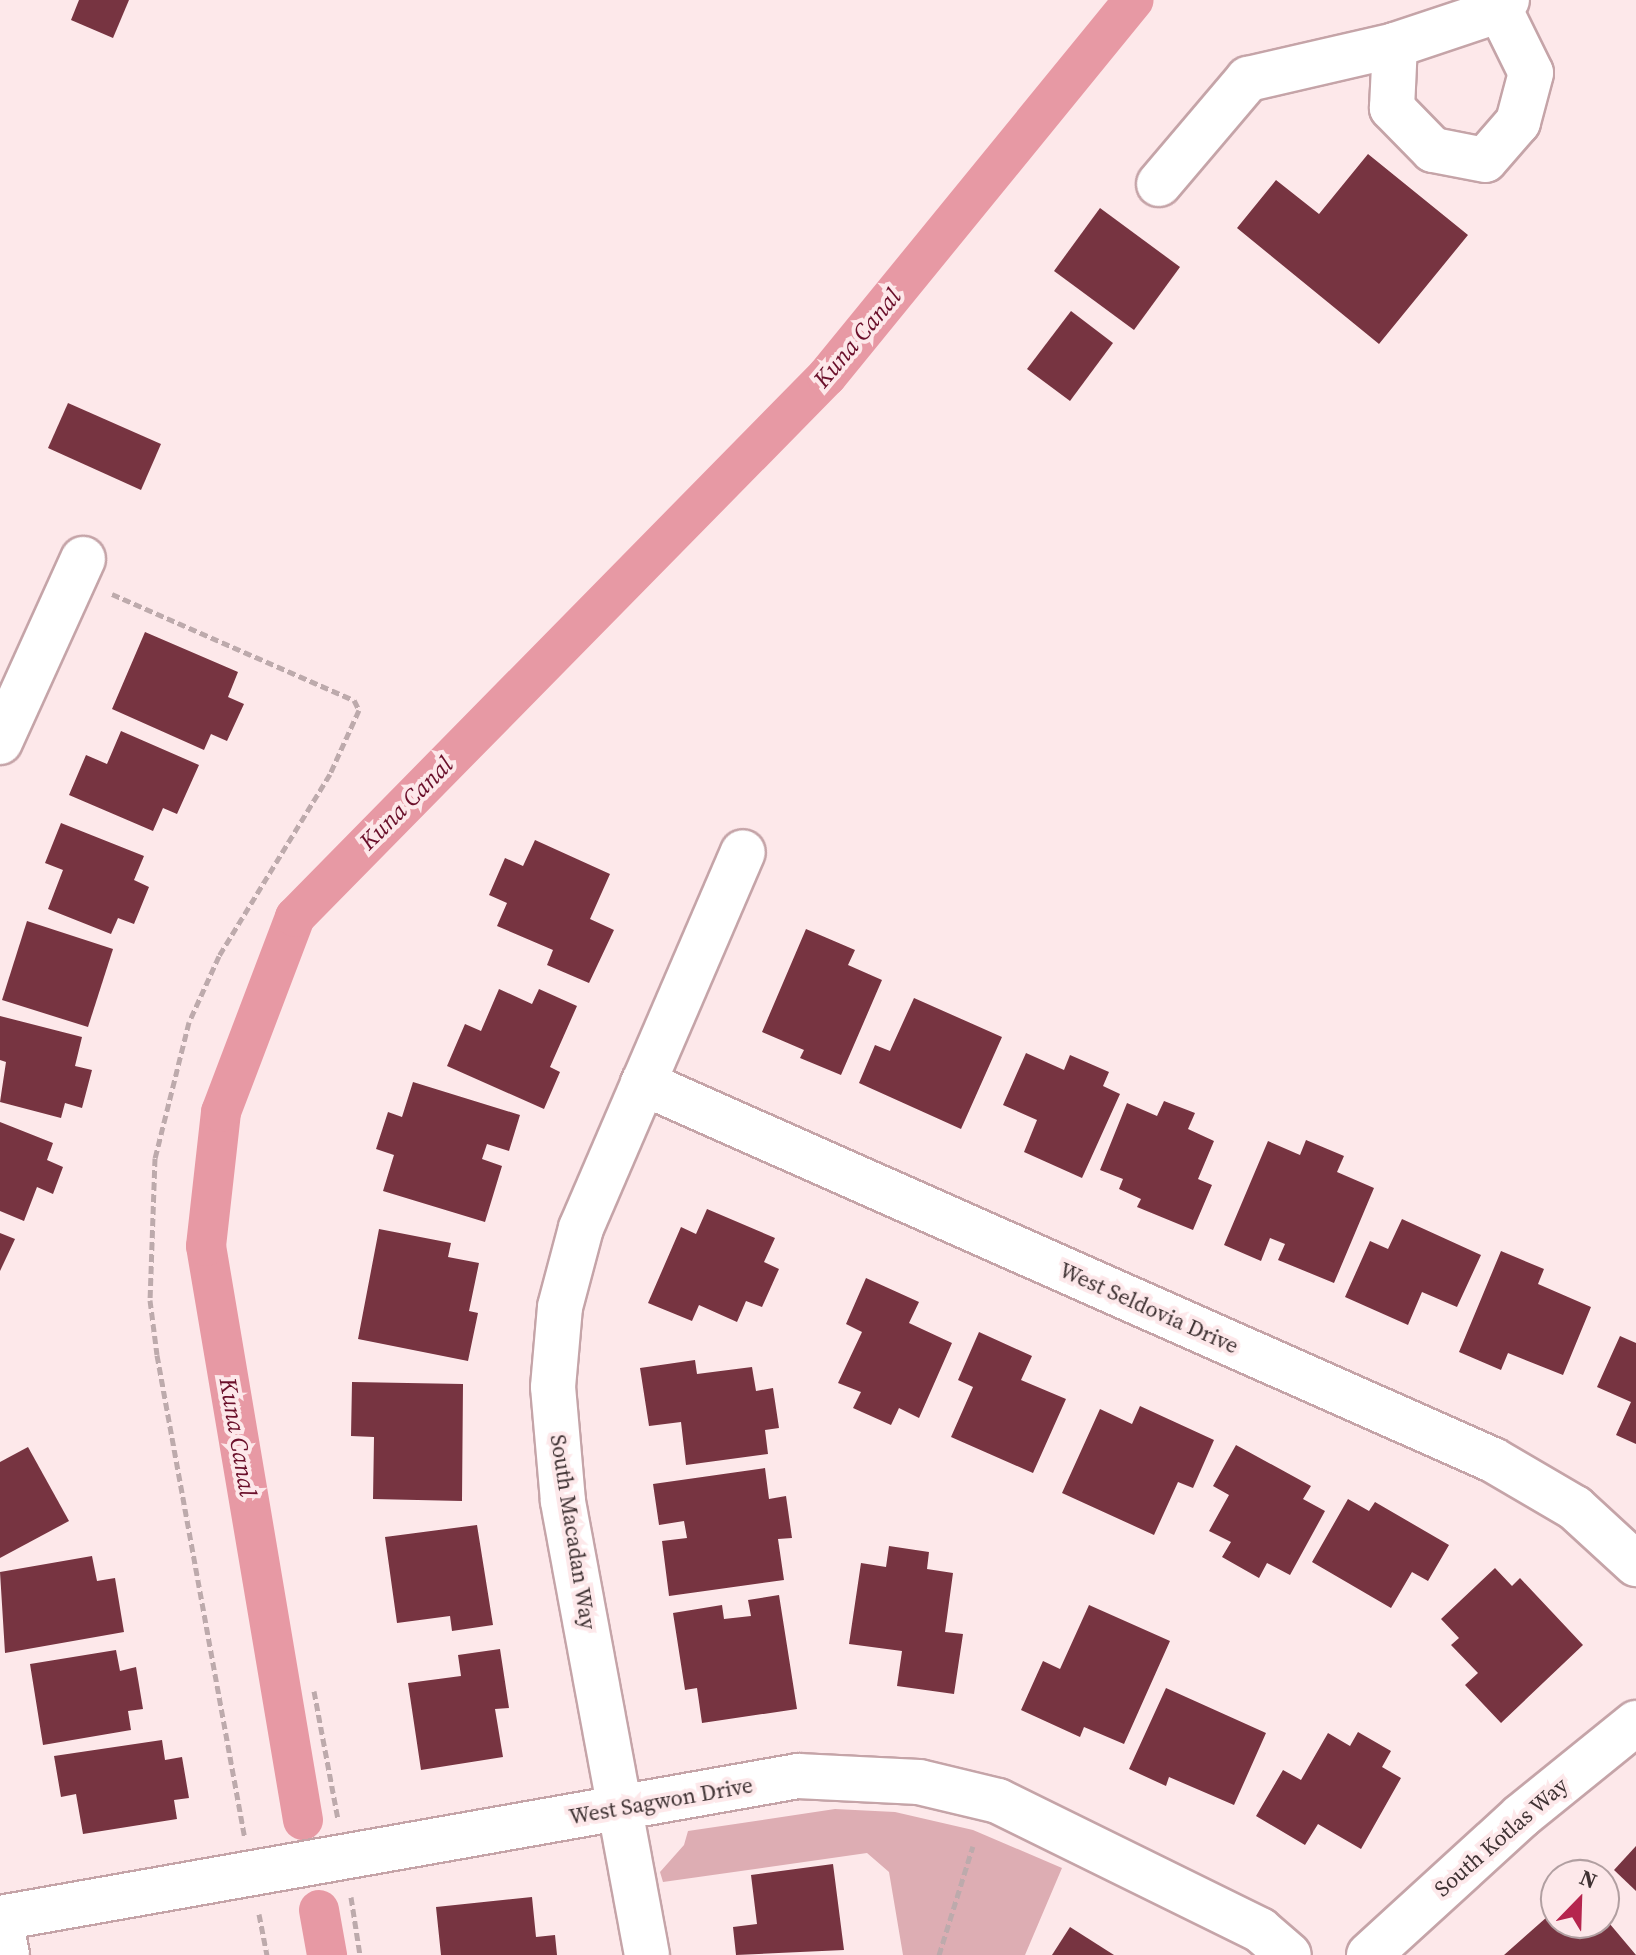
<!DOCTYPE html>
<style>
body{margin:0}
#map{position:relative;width:1636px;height:1955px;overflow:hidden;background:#fde8ea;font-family:"Source Serif 4",serif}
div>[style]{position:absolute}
.green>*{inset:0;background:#ddadb3}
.canal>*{height:40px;margin:-20px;padding:0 20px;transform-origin:20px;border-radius:20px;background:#e799a4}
.building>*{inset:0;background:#773441}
.path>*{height:5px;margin-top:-2.5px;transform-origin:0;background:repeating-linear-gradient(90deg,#bdaaac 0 8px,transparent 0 12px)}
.roads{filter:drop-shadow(2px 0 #c5a4a8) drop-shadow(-2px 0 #c5a4a8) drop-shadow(0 2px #c5a4a8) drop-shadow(0 -2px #c5a4a8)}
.minor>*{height:44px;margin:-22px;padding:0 22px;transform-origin:22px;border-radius:22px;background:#fff}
span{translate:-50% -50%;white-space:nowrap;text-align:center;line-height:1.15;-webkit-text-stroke:8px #fde8ea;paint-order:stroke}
.street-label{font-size:22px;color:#3f3233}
.water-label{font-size:24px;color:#6a0f2a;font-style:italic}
.north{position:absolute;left:1540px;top:1859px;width:80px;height:80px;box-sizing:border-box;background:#fde8ea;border:2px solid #b19fa1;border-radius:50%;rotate:23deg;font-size:22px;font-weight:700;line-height:32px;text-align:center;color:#3f3233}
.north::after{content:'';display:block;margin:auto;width:28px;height:36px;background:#b5254e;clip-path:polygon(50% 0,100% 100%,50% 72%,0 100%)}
</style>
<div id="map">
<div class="green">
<i style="clip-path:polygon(835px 1809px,895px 1812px,973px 1830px,1062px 1868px,1025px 1955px,903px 1955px,889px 1872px,867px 1853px,663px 1882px,660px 1872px,684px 1845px,688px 1831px)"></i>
</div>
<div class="canal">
<i style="left:303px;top:1820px;width:582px;rotate:-99.59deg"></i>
<i style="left:206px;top:1246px;width:135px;rotate:-83.6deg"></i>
<i style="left:221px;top:1112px;width:209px;rotate:-69.2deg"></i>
<i style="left:295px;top:917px;width:759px;rotate:-45.48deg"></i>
<i style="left:827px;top:376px;width:485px;rotate:-50.8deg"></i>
<i style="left:319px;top:1910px;width:46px;rotate:79.9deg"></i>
</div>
<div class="building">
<i style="clip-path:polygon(79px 0,129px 0,113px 38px,71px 20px)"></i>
<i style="clip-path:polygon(1368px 154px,1468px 235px,1379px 344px,1237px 228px,1276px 180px,1319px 214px)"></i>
<i style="clip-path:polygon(1100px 208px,1180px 267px,1134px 330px,1054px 271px)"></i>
<i style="clip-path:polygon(1071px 311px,1113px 343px,1070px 401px,1027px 369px)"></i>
<i style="clip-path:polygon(68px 403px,161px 444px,141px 490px,48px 448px)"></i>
<i style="clip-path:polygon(145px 632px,238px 672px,228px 697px,244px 704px,227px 741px,211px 734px,204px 750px,112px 709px)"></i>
<i style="clip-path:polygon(121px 731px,199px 765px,177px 814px,163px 808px,153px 831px,69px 795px,86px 755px,107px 764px)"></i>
<i style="clip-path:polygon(61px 823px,144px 856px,134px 880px,149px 887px,134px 924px,118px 918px,111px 934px,48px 909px,63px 870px,45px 863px)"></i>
<i style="clip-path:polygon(535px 840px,610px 874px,590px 919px,614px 930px,589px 983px,547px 965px,553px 950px,497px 926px,507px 903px,489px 895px,505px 858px,523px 866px)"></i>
<i style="clip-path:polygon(27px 921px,113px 949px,88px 1027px,2px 1000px)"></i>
<i style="clip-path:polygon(806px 929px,855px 950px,848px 965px,882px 980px,841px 1075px,800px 1058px,804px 1050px,762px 1032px)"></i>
<i style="clip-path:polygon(499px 989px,532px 1004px,539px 989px,577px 1006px,550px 1067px,560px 1072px,544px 1109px,447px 1066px,465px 1024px,481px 1031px)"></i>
<i style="clip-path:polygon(914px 998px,1002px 1037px,961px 1129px,859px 1083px,875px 1045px,890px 1051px)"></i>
<i style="clip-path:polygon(0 1016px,82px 1037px,75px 1066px,92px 1070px,82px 1108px,65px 1103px,61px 1118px,0 1102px,6px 1062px,0 1060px)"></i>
<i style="clip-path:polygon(1026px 1053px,1064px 1070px,1070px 1055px,1109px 1072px,1103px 1086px,1120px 1094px,1082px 1178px,1024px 1152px,1037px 1120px,1003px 1105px)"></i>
<i style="clip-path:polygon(413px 1082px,520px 1115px,509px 1151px,487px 1144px,482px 1159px,502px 1166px,485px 1222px,383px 1191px,394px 1155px,376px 1149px,388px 1112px,402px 1117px)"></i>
<i style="clip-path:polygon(1164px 1101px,1195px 1113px,1188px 1129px,1214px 1141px,1198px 1179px,1212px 1185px,1193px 1230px,1137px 1207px,1141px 1199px,1119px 1189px,1123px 1179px,1100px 1170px,1127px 1103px,1157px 1116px)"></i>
<i style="clip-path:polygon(0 1122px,53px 1143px,47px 1160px,63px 1167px,53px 1194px,37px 1187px,24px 1221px,0 1211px)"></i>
<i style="clip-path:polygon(1306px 1140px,1344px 1156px,1337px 1172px,1374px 1188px,1334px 1283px,1278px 1260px,1285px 1244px,1270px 1238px,1261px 1261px,1224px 1245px,1268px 1141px,1300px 1155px)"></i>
<i style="clip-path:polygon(707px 1209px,775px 1238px,764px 1262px,779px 1269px,762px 1307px,746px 1301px,737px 1322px,699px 1305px,692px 1321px,648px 1303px,681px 1227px,696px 1234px)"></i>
<i style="clip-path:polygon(1402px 1219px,1481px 1255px,1457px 1307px,1422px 1292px,1408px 1325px,1345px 1297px,1370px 1241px,1388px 1249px)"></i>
<i style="clip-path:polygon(379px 1229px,451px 1243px,448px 1257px,479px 1263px,469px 1311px,478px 1313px,468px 1361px,358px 1339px)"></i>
<i style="clip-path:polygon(0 1233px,15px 1239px,0 1271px)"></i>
<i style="clip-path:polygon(1501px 1251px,1544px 1269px,1538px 1284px,1591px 1307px,1563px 1375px,1508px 1353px,1501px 1370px,1459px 1352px)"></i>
<i style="clip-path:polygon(866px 1278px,919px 1302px,909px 1323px,952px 1343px,919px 1418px,899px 1408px,891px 1425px,853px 1408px,861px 1392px,838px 1383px,862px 1332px,846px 1324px)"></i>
<i style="clip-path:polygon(979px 1332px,1032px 1356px,1021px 1380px,1066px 1399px,1033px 1473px,951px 1437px,973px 1387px,958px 1380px)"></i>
<i style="clip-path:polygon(1620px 1336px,1636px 1343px,1636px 1444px,1616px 1435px,1631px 1402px,1597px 1387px)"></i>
<i style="clip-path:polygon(695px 1360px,697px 1374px,752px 1367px,756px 1391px,773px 1388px,779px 1428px,765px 1430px,768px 1454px,686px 1465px,681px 1422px,649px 1426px,640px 1368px)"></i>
<i style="clip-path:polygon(352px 1382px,463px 1384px,462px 1501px,373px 1499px,374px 1437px,351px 1436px)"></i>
<i style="clip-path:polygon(1140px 1406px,1214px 1440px,1193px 1488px,1178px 1482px,1154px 1535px,1062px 1493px,1100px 1409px,1132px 1424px)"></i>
<i style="clip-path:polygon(1236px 1445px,1311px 1486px,1303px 1499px,1325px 1511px,1290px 1575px,1267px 1563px,1259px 1578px,1222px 1557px,1231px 1542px,1209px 1531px,1229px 1495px,1213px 1486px)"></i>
<i style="clip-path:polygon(28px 1447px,69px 1521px,0 1558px,0 1462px)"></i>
<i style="clip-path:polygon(765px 1468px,769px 1499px,786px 1496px,792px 1538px,778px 1539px,784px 1580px,669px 1596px,662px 1541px,687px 1538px,684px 1521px,659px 1525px,653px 1484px)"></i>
<i style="clip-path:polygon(1348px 1499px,1369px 1511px,1375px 1502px,1449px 1545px,1428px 1581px,1412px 1572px,1391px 1608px,1312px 1562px)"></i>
<i style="clip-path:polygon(477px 1525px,493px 1625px,452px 1631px,450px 1616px,397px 1623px,385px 1537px)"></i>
<i style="clip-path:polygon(889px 1546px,929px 1552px,927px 1569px,953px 1573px,945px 1632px,963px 1634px,954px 1694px,897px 1686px,902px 1651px,849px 1644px,861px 1563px,886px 1567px)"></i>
<i style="clip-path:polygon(92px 1556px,97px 1581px,115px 1578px,124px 1632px,5px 1653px,0 1572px)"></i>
<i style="clip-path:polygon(1495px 1568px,1512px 1586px,1520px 1578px,1583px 1645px,1501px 1723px,1465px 1685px,1478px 1673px,1451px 1645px,1459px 1638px,1441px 1619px)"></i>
<i style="clip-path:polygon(779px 1595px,797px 1709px,702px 1723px,697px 1688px,685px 1690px,673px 1613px,722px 1605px,724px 1619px,751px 1616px,748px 1600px)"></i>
<i style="clip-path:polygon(1089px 1605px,1170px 1641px,1124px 1744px,1084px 1727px,1080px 1737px,1021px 1710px,1043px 1661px,1060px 1669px)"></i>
<i style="clip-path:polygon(500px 1649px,509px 1708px,495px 1709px,503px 1757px,421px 1770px,408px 1683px,461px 1676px,458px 1655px)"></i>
<i style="clip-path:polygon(116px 1650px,120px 1671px,136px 1667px,143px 1709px,128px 1711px,131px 1730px,43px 1745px,30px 1664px)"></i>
<i style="clip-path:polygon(1166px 1688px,1266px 1733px,1234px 1805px,1169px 1777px,1166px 1786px,1129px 1769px)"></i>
<i style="clip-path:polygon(1358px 1732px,1391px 1751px,1382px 1767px,1401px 1778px,1361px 1849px,1318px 1824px,1305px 1845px,1256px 1816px,1283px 1770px,1301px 1780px,1328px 1733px,1350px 1746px)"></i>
<i style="clip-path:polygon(162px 1740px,165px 1760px,182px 1757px,189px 1798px,174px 1800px,177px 1819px,83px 1834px,76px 1794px,61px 1797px,54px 1756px)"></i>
<i style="clip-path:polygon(1636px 1846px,1636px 1891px,1614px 1870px)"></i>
<i style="clip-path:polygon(833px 1864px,844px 1950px,736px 1955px,733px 1927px,757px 1924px,751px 1875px)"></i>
<i style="clip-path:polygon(532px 1897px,536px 1937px,555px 1935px,557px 1955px,441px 1955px,436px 1907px)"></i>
<i style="clip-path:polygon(1556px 1909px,1556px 1923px,1604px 1923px,1604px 1917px,1636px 1955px,1504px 1955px)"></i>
<i style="clip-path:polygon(1070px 1927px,1114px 1955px,1052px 1955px)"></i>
</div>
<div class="path">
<i style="left:112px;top:594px;width:264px;rotate:23.7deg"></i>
<i style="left:354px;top:700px;width:11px;rotate:63deg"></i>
<i style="left:359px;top:710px;width:70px;rotate:114.4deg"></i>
<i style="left:330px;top:774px;width:213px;rotate:121.4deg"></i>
<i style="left:219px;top:956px;width:72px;rotate:114.4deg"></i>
<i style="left:189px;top:1022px;width:140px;rotate:104deg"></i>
<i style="left:155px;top:1158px;width:142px;rotate:92deg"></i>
<i style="left:150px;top:1300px;width:55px;rotate:82.7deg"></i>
<i style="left:157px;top:1355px;width:489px;rotate:79.7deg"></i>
<i style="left:314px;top:1691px;width:130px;rotate:79.4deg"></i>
<i style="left:351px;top:1897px;width:59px;rotate:81.2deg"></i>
<i style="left:259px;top:1914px;width:42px;rotate:79deg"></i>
<i style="left:939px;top:1955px;width:114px;rotate:-72.7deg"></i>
</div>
<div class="roads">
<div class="minor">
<i style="left:1500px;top:10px;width:70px;rotate:63.8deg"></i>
<i style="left:1531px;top:73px;width:51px;rotate:104.9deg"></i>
<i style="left:1518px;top:122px;width:50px;rotate:131deg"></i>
<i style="left:1485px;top:160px;width:53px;rotate:-169.1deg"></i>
<i style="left:1433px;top:150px;width:59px;rotate:-134.3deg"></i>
<i style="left:1392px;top:108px;width:63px;rotate:-87.3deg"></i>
<i style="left:1395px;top:45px;width:111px;rotate:-18.4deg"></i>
<i style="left:1500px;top:10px;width:12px;rotate:-55deg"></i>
<i style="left:1159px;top:184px;width:138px;rotate:-49.7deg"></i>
<i style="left:1248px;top:79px;width:151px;rotate:-13deg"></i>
<i style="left:0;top:742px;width:201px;rotate:-65.6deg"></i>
<i style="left:643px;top:1083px;width:930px;rotate:23.92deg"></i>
<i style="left:1493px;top:1460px;width:95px;rotate:30.3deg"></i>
<i style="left:1575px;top:1508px;width:83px;rotate:42.6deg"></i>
<i style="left:0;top:1918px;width:811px;rotate:-10.09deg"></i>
<i style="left:798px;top:1776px;width:121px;rotate:2.8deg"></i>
<i style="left:919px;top:1782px;width:81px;rotate:13.5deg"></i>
<i style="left:998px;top:1801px;width:292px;rotate:26.2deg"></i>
<i style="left:1260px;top:1930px;width:38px;rotate:41deg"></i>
<i style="left:0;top:1919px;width:37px;rotate:79deg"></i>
<i style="left:647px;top:1955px;width:462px;rotate:-100.5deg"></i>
<i style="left:563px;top:1501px;width:114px;rotate:-95deg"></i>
<i style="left:553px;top:1387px;width:80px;rotate:-85deg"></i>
<i style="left:560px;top:1307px;width:82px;rotate:-75.1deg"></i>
<i style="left:581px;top:1228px;width:409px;rotate:-66.7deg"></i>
<i style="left:1369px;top:1955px;width:206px;rotate:-42.4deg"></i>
<i style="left:1521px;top:1816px;width:148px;rotate:-39deg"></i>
</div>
</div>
<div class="street-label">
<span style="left:1149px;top:1308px;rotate:24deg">West Seldovia Drive</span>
<span style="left:573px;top:1532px;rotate:81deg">South Macadan Way</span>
<span style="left:661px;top:1801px;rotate:-10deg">West Sagwon Drive</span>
<span style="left:1501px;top:1837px;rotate:-41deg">South Kotlas Way</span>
</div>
<div class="water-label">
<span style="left:857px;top:338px;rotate:-50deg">Kuna Canal</span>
<span style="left:406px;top:803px;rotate:-45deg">Kuna Canal</span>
<span style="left:238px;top:1437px;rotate:80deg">Kuna Canal</span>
</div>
<div class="north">N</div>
</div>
